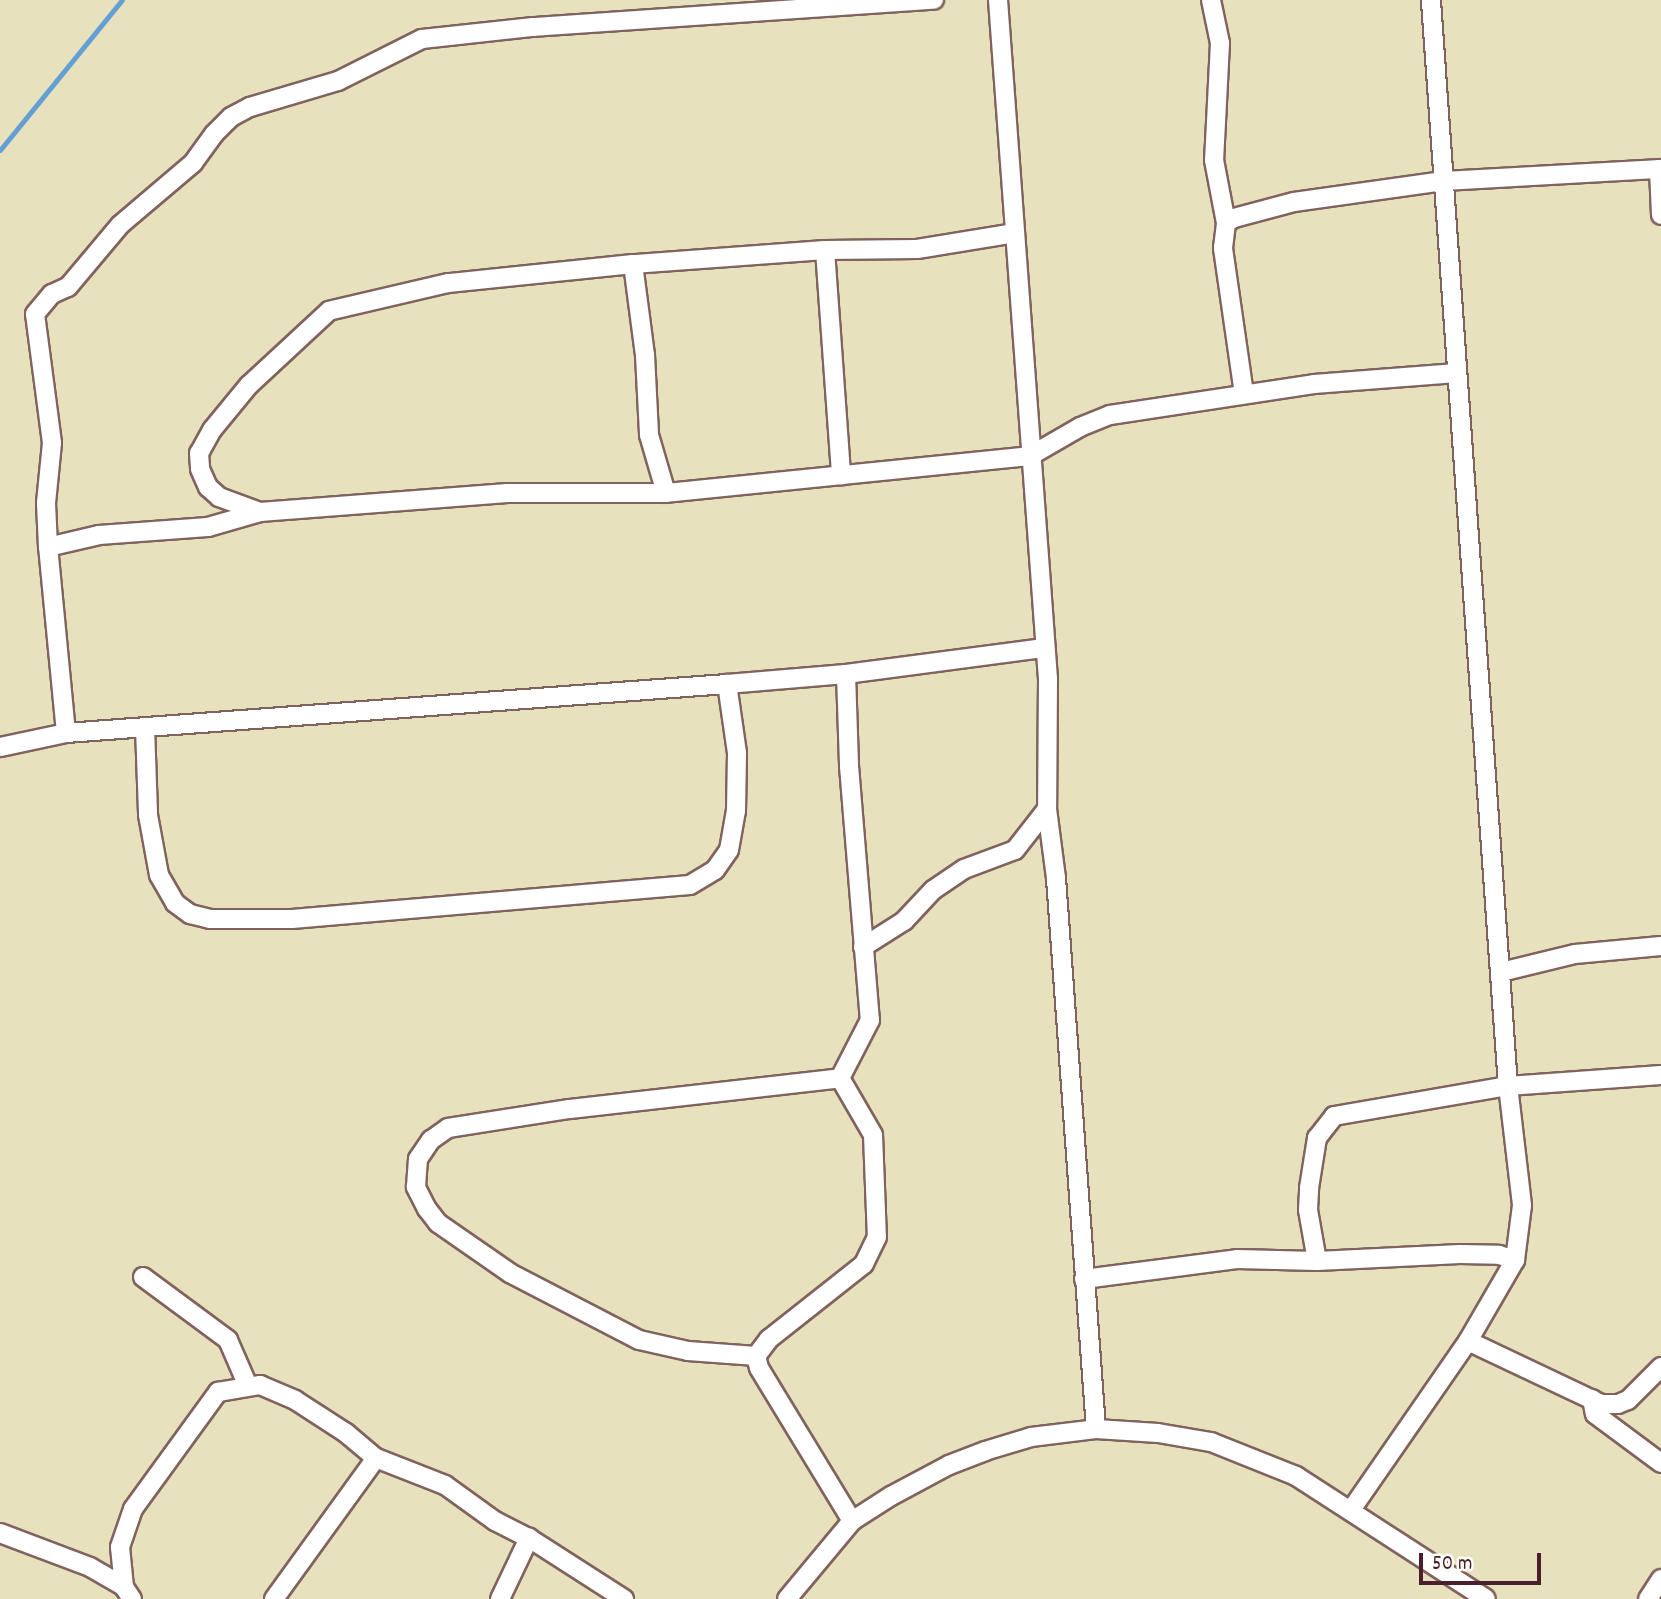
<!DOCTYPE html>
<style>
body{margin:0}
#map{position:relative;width:1661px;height:1599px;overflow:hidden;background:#e8e1bd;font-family:Dekko,sans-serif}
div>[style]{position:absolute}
.stream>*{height:5px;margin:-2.5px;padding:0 2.5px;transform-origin:2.5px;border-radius:2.5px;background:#649fd4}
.roads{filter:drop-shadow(2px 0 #81635e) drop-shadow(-2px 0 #81635e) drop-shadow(0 2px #81635e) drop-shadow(0 -2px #81635e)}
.street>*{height:18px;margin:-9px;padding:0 9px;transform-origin:9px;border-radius:9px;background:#fff}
span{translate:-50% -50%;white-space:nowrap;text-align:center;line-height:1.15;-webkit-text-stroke:7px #fdfcf7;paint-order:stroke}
.scale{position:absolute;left:1419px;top:1553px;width:122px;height:32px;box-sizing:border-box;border:4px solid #4a1f2b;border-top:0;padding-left:9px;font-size:21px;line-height:24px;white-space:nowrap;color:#4a1f2b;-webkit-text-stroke:5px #fdfcf7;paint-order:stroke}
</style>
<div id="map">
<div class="stream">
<i style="left:0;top:150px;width:193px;rotate:-50.9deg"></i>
</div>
<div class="roads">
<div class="street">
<i style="left:998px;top:0;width:681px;rotate:85.79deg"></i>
<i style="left:1048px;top:679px;width:130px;rotate:90.4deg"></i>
<i style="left:1047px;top:809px;width:70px;rotate:82.6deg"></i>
<i style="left:1056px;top:878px;width:552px;rotate:85.85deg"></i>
<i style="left:1211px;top:0;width:44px;rotate:78.2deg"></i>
<i style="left:1220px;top:43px;width:117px;rotate:92.9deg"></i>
<i style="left:1214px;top:160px;width:64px;rotate:79.2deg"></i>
<i style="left:1659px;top:169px;width:46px;rotate:87.5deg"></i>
<i style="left:1015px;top:233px;width:99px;rotate:170.7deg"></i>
<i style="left:917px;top:249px;width:92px;rotate:179.4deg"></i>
<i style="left:825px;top:250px;width:193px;rotate:175.8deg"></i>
<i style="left:633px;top:264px;width:186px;rotate:174.1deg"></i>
<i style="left:448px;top:283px;width:122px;rotate:166.8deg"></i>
<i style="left:329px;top:311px;width:109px;rotate:137.2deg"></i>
<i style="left:249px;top:385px;width:58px;rotate:129.4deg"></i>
<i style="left:212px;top:430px;width:26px;rotate:119deg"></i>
<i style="left:199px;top:453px;width:16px;rotate:86deg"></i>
<i style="left:200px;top:469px;width:20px;rotate:66deg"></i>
<i style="left:208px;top:487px;width:15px;rotate:42deg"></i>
<i style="left:219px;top:497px;width:44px;rotate:20.1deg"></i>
<i style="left:260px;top:512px;width:248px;rotate:-4.4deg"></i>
<i style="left:507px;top:493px;width:159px"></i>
<i style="left:666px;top:493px;width:366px;rotate:-5.8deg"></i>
<i style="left:1030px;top:456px;width:58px;rotate:-30.1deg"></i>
<i style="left:1080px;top:427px;width:32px;rotate:-22deg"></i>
<i style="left:1110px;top:415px;width:206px;rotate:-8.6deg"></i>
<i style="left:1314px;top:384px;width:143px;rotate:-4.4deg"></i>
<i style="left:825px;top:250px;width:226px;rotate:85.9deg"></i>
<i style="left:633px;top:264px;width:92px;rotate:82.5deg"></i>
<i style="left:645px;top:355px;width:80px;rotate:87.1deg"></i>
<i style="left:649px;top:435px;width:60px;rotate:73.7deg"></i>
<i style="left:1244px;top:394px;width:148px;rotate:-98.2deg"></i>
<i style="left:1223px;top:248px;width:25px;rotate:-83deg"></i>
<i style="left:1226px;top:223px;width:9px;rotate:-32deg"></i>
<i style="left:1234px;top:218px;width:62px;rotate:-14.9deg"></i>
<i style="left:1294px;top:202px;width:151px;rotate:-8deg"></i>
<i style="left:1444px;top:181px;width:217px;rotate:-3.2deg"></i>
<i style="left:48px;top:547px;width:52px;rotate:-13.2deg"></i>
<i style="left:99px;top:535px;width:109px;rotate:-4.2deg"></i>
<i style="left:208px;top:527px;width:54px;rotate:-16.1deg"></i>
<i style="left:846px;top:674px;width:92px;rotate:88.1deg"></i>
<i style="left:849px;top:766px;width:255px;rotate:85.3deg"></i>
<i style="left:870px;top:1020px;width:65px;rotate:117.3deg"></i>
<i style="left:840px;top:1078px;width:66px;rotate:59.9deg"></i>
<i style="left:873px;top:1135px;width:102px;rotate:87.8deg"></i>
<i style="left:877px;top:1237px;width:30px;rotate:116deg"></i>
<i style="left:864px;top:1264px;width:121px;rotate:141.7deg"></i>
<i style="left:769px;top:1339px;width:21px;rotate:127deg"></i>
<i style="left:756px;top:1356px;width:12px;rotate:76deg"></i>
<i style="left:759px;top:1368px;width:179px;rotate:58.7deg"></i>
<i style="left:145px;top:727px;width:88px;rotate:88deg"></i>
<i style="left:148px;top:815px;width:61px;rotate:79.6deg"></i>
<i style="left:159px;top:875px;width:32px;rotate:60deg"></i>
<i style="left:175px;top:903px;width:19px;rotate:36deg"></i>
<i style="left:190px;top:914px;width:21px;rotate:14deg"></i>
<i style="left:210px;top:919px;width:82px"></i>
<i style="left:292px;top:919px;width:399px;rotate:-4.9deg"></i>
<i style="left:690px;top:885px;width:29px;rotate:-31deg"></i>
<i style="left:715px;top:870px;width:24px;rotate:-55deg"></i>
<i style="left:729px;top:850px;width:40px;rotate:-80deg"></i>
<i style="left:736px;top:811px;width:58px;rotate:-89deg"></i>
<i style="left:737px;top:753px;width:70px;rotate:-98.2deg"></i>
<i style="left:66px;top:733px;width:187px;rotate:-95.5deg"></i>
<i style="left:48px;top:547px;width:44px;rotate:-92.6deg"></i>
<i style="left:46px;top:503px;width:60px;rotate:-84.3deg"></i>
<i style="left:52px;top:443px;width:130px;rotate:-97.5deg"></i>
<i style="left:35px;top:314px;width:26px;rotate:-50deg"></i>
<i style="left:52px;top:294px;width:17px;rotate:-24deg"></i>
<i style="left:68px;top:287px;width:81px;rotate:-50deg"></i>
<i style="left:120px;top:225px;width:96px;rotate:-40.3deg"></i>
<i style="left:193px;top:163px;width:36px;rotate:-54deg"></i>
<i style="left:214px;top:134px;width:24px;rotate:-45deg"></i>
<i style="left:231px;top:117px;width:21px;rotate:-28deg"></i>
<i style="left:250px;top:107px;width:92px;rotate:-16.5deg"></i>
<i style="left:338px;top:81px;width:94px;rotate:-26.6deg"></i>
<i style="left:422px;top:39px;width:112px;rotate:-6.2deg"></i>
<i style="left:533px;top:27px;width:402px;rotate:-3.9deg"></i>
<i style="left:0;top:747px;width:67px;rotate:-12deg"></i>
<i style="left:66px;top:733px;width:663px;rotate:-4.24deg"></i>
<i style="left:727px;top:684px;width:119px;rotate:-4.8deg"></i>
<i style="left:846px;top:674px;width:200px;rotate:-7.5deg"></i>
<i style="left:863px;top:947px;width:49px;rotate:-32.4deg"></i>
<i style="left:904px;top:921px;width:42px;rotate:-46.9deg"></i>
<i style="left:933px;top:890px;width:37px;rotate:-34deg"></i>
<i style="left:964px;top:869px;width:54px;rotate:-20.4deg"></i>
<i style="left:1015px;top:850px;width:52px;rotate:-52deg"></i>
<i style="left:1501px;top:972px;width:76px;rotate:-13.7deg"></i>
<i style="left:1575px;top:954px;width:86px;rotate:-5.3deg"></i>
<i style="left:1317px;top:1261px;width:143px;rotate:-2.8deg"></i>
<i style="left:1460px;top:1254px;width:39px;rotate:1deg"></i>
<i style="left:1499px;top:1255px;width:17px;rotate:17deg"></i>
<i style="left:143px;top:1277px;width:106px;rotate:36.5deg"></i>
<i style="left:228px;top:1340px;width:50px;rotate:66.5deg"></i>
<i style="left:1084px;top:1279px;width:154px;rotate:-7.4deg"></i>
<i style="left:1237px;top:1259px;width:80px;rotate:1.4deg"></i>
<i style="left:1317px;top:1261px;width:52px;rotate:-100deg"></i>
<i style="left:1308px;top:1210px;width:22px;rotate:-87deg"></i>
<i style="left:1309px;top:1188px;width:51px;rotate:-80.9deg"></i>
<i style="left:1317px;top:1138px;width:28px;rotate:-52deg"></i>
<i style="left:1334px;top:1116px;width:177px;rotate:-9.8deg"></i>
<i style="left:1508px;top:1086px;width:153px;rotate:-4.1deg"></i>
<i style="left:1468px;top:1341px;width:147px;rotate:25.3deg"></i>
<i style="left:1601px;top:1404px;width:17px"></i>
<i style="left:1618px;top:1404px;width:11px;rotate:-22deg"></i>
<i style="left:1628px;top:1400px;width:47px;rotate:-45deg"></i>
<i style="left:756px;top:1356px;width:68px;rotate:-175.8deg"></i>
<i style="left:688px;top:1351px;width:50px;rotate:-167.3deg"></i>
<i style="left:639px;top:1340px;width:145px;rotate:-152.6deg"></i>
<i style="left:510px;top:1273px;width:88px;rotate:-145.2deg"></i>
<i style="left:438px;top:1223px;width:18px;rotate:-128deg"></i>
<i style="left:427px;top:1209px;width:25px;rotate:-117deg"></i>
<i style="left:416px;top:1187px;width:28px;rotate:-86deg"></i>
<i style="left:418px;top:1159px;width:23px;rotate:-56deg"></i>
<i style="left:431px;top:1140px;width:21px;rotate:-35deg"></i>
<i style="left:448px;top:1128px;width:123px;rotate:-8.9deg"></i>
<i style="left:570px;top:1109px;width:272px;rotate:-6.5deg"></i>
<i style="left:1592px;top:1399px;width:15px;rotate:79deg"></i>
<i style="left:1595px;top:1414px;width:82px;rotate:36.6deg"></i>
<i style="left:1351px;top:1510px;width:206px;rotate:-55.3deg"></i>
<i style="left:1468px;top:1341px;width:94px;rotate:-59.9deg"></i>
<i style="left:1515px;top:1260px;width:55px;rotate:-82.7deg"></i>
<i style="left:1522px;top:1205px;width:120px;rotate:-96.7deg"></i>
<i style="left:1508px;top:1086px;width:1089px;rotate:-94.06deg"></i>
<i style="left:0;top:1533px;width:96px;rotate:20.7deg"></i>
<i style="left:90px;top:1567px;width:39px;rotate:30deg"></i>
<i style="left:132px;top:1599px;width:14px;rotate:-124deg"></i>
<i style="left:124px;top:1587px;width:40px;rotate:-95.7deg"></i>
<i style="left:120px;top:1547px;width:40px;rotate:-71.1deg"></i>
<i style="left:133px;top:1509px;width:145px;rotate:-54deg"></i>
<i style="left:218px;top:1392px;width:43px;rotate:-9.5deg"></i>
<i style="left:260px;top:1385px;width:38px;rotate:23deg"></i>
<i style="left:295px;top:1400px;width:61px;rotate:32.9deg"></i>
<i style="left:346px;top:1433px;width:39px;rotate:40deg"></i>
<i style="left:376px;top:1458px;width:74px;rotate:21.4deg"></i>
<i style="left:445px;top:1485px;width:62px;rotate:35.8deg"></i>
<i style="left:495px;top:1521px;width:38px;rotate:27deg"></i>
<i style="left:529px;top:1538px;width:113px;rotate:32.7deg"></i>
<i style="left:274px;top:1599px;width:174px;rotate:-54.1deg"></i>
<i style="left:500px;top:1599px;width:68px;rotate:-64.6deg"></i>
<i style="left:787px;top:1599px;width:102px;rotate:-50.2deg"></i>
<i style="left:852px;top:1521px;width:46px;rotate:-32.7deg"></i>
<i style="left:891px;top:1496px;width:66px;rotate:-28.1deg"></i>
<i style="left:949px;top:1465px;width:39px;rotate:-21deg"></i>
<i style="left:985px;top:1451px;width:48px;rotate:-16.9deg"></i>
<i style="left:1031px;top:1437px;width:65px;rotate:-7deg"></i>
<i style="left:1096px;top:1429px;width:62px;rotate:3.7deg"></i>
<i style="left:1158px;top:1433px;width:54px;rotate:9.6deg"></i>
<i style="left:1211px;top:1442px;width:92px;rotate:21.8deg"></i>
<i style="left:1296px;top:1476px;width:226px;rotate:32.9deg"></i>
<i style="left:1648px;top:1599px;width:24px;rotate:-57deg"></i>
</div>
</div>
<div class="scale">50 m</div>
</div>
